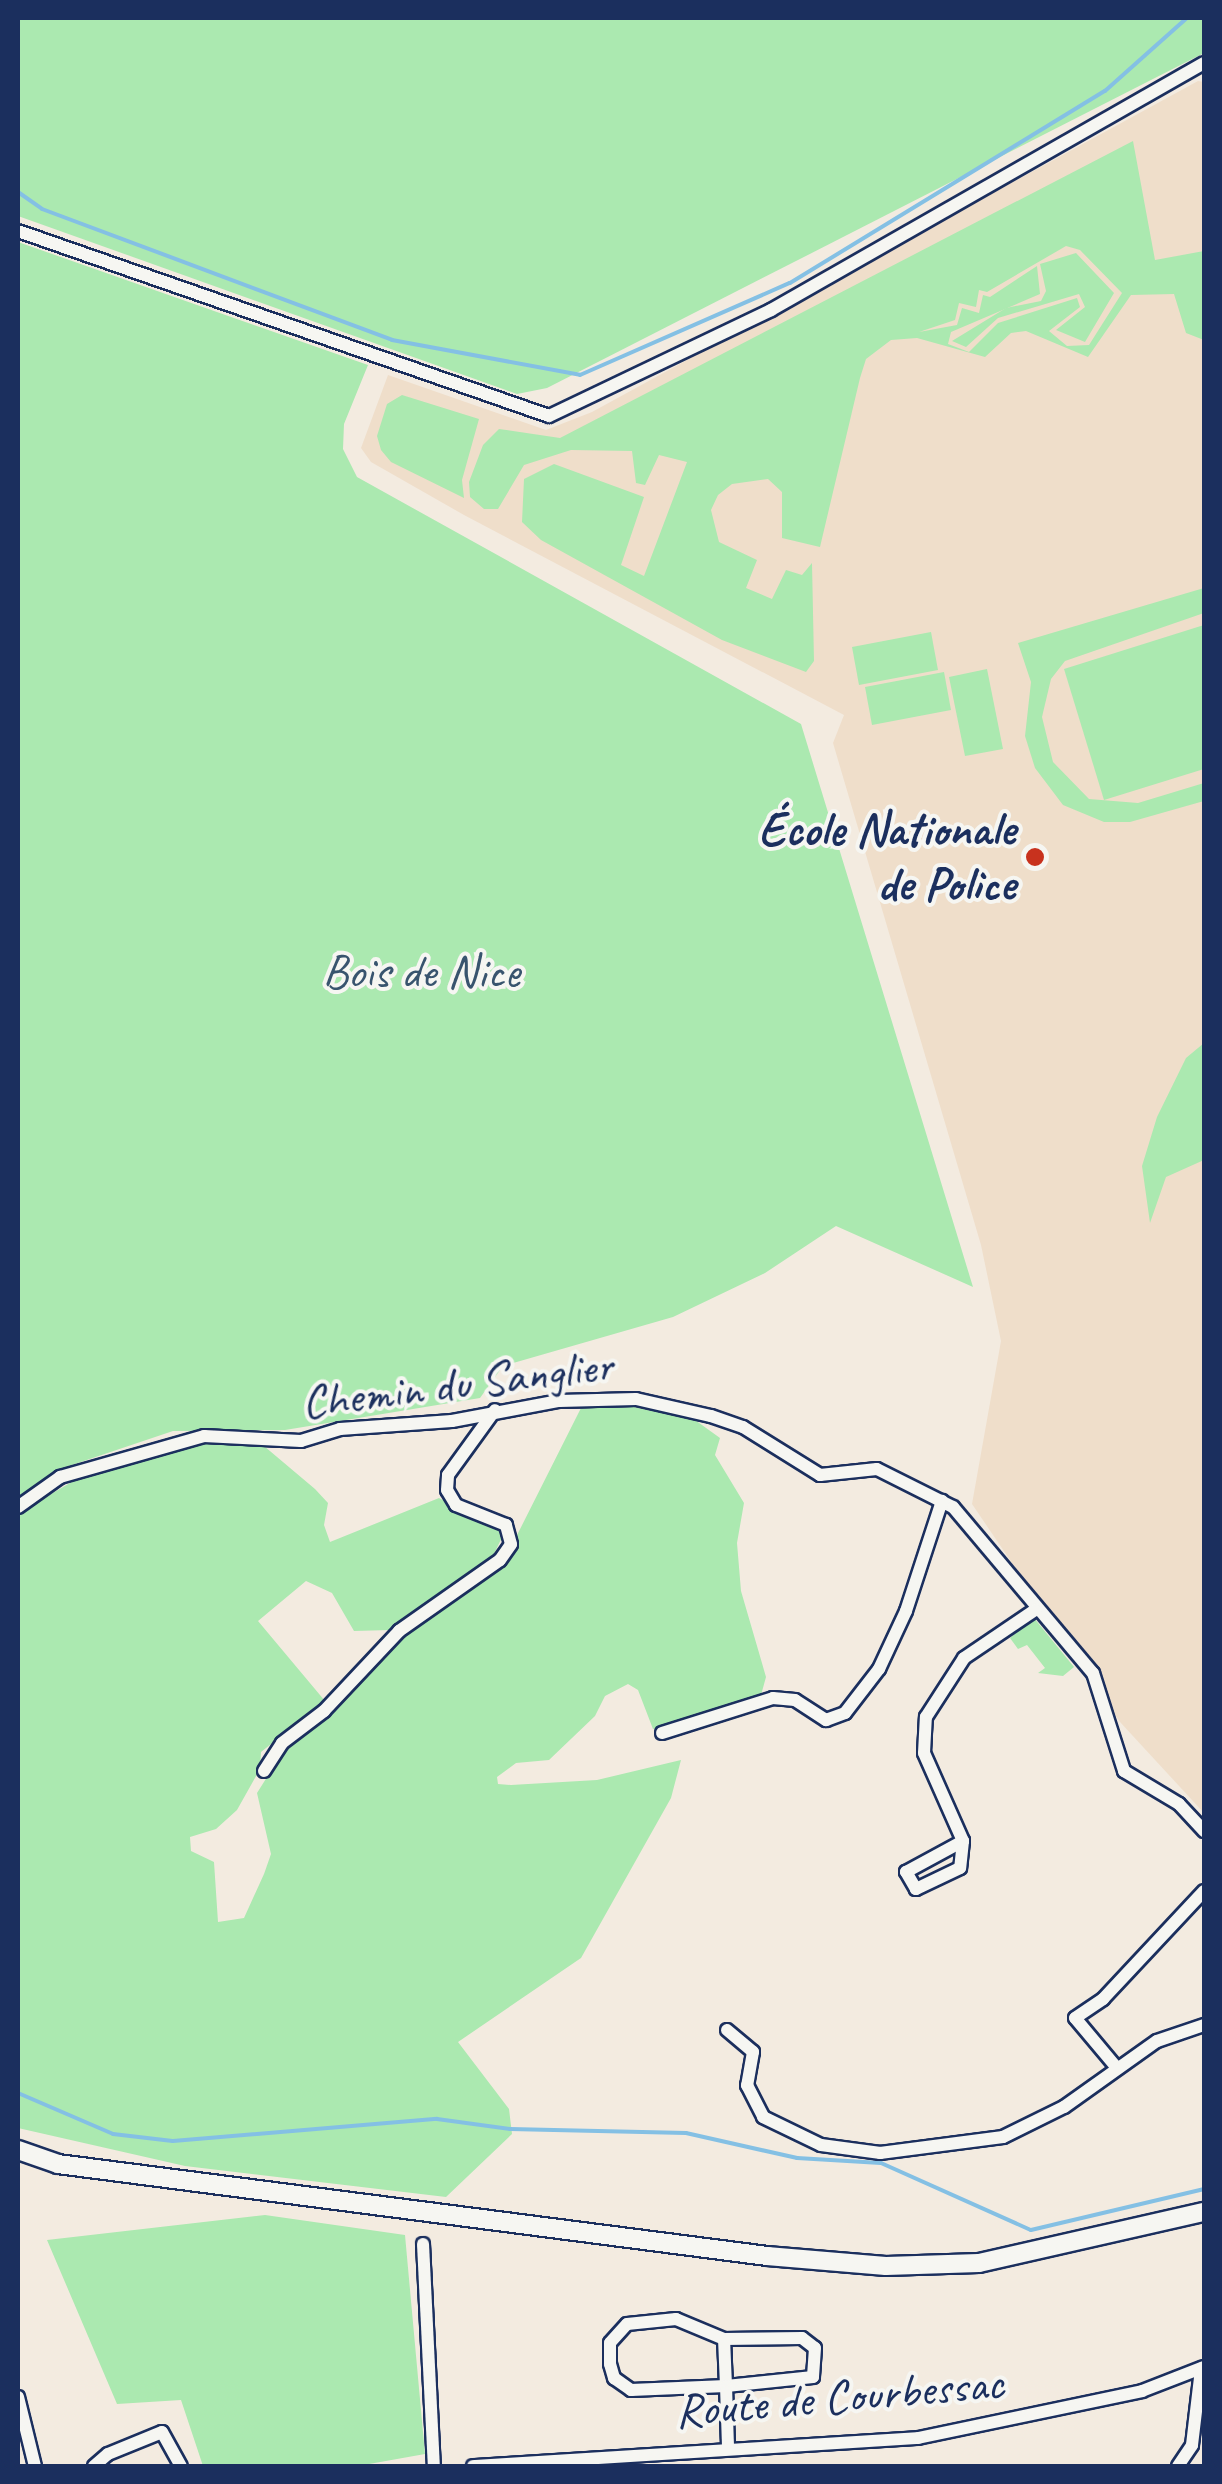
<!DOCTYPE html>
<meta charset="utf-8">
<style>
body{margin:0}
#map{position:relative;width:1222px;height:2484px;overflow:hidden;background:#f3ebe0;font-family:Caveat,sans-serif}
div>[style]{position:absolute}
.built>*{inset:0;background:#efdeca}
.green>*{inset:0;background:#abe9b0}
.stream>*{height:4px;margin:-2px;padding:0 2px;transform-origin:2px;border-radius:2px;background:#84c0e4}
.roads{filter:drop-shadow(2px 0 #1b2f5e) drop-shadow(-2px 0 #1b2f5e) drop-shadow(0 2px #1b2f5e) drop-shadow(0 -2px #1b2f5e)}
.minor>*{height:12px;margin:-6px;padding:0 6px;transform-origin:6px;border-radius:6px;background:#f6f6f2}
.tertiary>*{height:18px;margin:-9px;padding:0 9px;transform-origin:9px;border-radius:9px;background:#f6f6f2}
.dots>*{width:28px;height:28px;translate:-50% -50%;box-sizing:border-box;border:5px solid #f6f6f2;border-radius:50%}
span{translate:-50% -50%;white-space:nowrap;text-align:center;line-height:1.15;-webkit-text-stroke:8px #f6f6f2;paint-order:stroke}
.poi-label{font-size:48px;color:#1b2f5e;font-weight:700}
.right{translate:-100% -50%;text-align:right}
.park-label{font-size:48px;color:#38546e}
.street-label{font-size:48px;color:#1b2f5e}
.frame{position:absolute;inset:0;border:20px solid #1b2f5e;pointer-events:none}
</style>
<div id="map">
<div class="built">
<i style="clip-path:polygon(1198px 81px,1204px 82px,1204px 1813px,1120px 1722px,972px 1504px,1001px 1341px,981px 1245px,833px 743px,844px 715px,464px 515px,371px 462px,361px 448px,388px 375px,546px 430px,592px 412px)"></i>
</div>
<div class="green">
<i style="clip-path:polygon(18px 18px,1204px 18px,1204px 53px,547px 388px,517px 394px,18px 216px)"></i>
<i style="clip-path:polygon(evenodd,1133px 141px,1155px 260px,1204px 251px,1204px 340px,1186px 333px,1174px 294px,1131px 295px,1088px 357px,1026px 331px,1011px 333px,985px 357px,917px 338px,891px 340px,866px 359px,860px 378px,820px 547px,782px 538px,782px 492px,768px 479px,732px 484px,718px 495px,711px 510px,719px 542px,757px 560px,746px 588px,772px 599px,786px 570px,802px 575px,812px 563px,814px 661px,806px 672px,722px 640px,541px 540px,522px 522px,524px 479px,554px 464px,644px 497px,621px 565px,644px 576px,687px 462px,659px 455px,645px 485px,636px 483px,632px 451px,571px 450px,524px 465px,498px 509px,484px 509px,470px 497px,469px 482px,483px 445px,499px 429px,560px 438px,1133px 141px,1066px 246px,1080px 250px,1122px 293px,1089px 345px,1067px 346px,1049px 331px,1080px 307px,1077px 298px,998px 323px,969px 352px,948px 344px,951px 332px,1040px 294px,1037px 266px,990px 297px,983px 295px,979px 313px,962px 308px,957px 325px,919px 332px,955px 320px,959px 303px,976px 307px,979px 290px,987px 292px,1066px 246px)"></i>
<i style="clip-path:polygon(18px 242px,368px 365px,344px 424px,343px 449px,357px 477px,801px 724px,973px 1287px,836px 1226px,765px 1273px,673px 1317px,503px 1366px,480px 1398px,285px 1430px,173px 1431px,57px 1470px,18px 1497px)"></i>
<i style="clip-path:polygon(1076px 253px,1114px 293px,1085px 342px,1056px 330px,1085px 307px,1079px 294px,998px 318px,966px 347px,952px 341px,1006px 308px,1041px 301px,1046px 291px,1040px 264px)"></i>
<i style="clip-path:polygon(402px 395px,479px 419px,462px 480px,464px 498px,391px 462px,381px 450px,377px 436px,387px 404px)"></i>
<i style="clip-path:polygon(1204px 588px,1204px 613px,1065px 661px,1051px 679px,1042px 717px,1053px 762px,1089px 799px,1138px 803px,1204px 783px,1204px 801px,1130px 822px,1104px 822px,1063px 805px,1035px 768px,1025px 736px,1031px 682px,1018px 643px)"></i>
<i style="clip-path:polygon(1204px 625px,1204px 769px,1104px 800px,1064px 669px)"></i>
<i style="clip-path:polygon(931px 632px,938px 670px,859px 685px,852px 647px)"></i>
<i style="clip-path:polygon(987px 669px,1003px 749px,965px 756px,949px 677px)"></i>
<i style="clip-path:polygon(944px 672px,951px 710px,872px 725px,865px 687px)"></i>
<i style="clip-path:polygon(1204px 1043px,1204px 1160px,1166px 1177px,1150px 1223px,1142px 1166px,1157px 1117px,1186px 1058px)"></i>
<i style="clip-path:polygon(634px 1407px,695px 1420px,720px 1438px,715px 1455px,744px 1503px,737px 1543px,741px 1591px,766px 1677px,761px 1695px,653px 1729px,638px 1690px,628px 1684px,605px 1696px,595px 1716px,549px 1760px,516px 1763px,497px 1777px,498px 1784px,511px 1785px,597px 1780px,681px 1760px,671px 1798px,581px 1958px,458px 2042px,509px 2109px,512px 2134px,446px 2197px,185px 2166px,18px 2128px,18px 1513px,77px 1479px,194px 1442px,235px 1440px,264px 1446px,315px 1489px,328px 1503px,324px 1525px,330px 1542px,439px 1498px,504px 1533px,494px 1554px,390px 1630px,354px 1631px,332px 1593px,306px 1581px,258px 1621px,325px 1701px,261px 1752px,260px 1769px,237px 1810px,216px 1829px,190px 1837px,191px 1851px,214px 1862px,218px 1922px,244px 1918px,264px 1874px,271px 1854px,257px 1793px,286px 1747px,401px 1635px,505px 1559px,581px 1408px)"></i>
<i style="clip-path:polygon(1034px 1618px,1074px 1667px,1063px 1676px,1038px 1673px,1045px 1668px,1027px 1645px,1018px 1649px,1010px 1638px)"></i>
<i style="clip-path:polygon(265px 2215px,405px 2235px,425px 2454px,358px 2466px,203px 2466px,181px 2400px,117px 2404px,47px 2240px)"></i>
</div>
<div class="stream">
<i style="left:18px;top:192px;width:29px;rotate:35deg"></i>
<i style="left:42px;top:209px;width:374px;rotate:20.5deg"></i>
<i style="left:392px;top:340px;width:191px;rotate:10.5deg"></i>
<i style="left:580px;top:375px;width:229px;rotate:-23.7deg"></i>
<i style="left:790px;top:283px;width:369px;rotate:-31.4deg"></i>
<i style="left:1105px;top:91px;width:110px;rotate:-41.7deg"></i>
<i style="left:18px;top:2093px;width:103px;rotate:23.3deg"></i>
<i style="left:113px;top:2134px;width:60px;rotate:6.7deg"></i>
<i style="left:173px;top:2141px;width:265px;rotate:-4.8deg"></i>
<i style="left:437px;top:2119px;width:74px;rotate:7.8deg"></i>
<i style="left:510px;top:2129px;width:176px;rotate:1.3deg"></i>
<i style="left:686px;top:2133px;width:114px;rotate:12.7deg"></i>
<i style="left:797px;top:2158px;width:84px;rotate:3.4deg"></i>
<i style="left:881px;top:2163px;width:164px;rotate:24.1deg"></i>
<i style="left:1031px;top:2230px;width:178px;rotate:-13.3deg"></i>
</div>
<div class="roads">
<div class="minor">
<i style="left:18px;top:231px;width:562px;rotate:19.21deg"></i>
<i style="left:549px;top:416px;width:246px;rotate:-25.5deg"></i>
<i style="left:771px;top:310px;width:498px;rotate:-29.7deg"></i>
<i style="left:18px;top:1507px;width:52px;rotate:-35.5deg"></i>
<i style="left:60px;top:1477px;width:150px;rotate:-15.9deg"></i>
<i style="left:204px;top:1436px;width:97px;rotate:3deg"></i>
<i style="left:301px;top:1441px;width:41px;rotate:-17.1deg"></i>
<i style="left:340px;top:1429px;width:112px;rotate:-4.1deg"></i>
<i style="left:452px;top:1421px;width:109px;rotate:-10.6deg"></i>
<i style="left:559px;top:1401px;width:77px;rotate:-1.5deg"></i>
<i style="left:636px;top:1399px;width:77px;rotate:12.8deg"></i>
<i style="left:711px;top:1416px;width:34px;rotate:19deg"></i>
<i style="left:743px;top:1427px;width:91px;rotate:31.9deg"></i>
<i style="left:820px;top:1475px;width:57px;rotate:-6deg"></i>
<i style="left:877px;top:1469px;width:85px;rotate:26.6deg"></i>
<i style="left:953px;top:1507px;width:217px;rotate:49.9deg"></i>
<i style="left:1093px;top:1673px;width:103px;rotate:72.4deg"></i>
<i style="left:1124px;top:1771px;width:64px;rotate:31deg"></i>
<i style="left:1179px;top:1804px;width:37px;rotate:47deg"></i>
<i style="left:662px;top:1733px;width:116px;rotate:-17.5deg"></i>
<i style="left:773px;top:1698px;width:22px;rotate:5deg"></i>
<i style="left:795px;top:1700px;width:37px;rotate:33deg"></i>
<i style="left:826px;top:1720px;width:20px;rotate:-20deg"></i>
<i style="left:845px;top:1713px;width:56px;rotate:-52.3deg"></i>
<i style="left:879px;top:1669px;width:64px;rotate:-65deg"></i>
<i style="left:906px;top:1611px;width:116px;rotate:-71.9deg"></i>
<i style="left:264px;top:1771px;width:33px;rotate:-57deg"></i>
<i style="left:282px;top:1743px;width:53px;rotate:-37.3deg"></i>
<i style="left:324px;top:1711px;width:110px;rotate:-46.8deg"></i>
<i style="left:399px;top:1631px;width:123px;rotate:-35.1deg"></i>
<i style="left:500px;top:1560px;width:19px;rotate:-55deg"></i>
<i style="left:511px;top:1544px;width:20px;rotate:-105deg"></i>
<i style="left:506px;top:1525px;width:54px;rotate:-158.2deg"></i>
<i style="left:456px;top:1505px;width:17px;rotate:-121deg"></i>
<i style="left:447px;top:1490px;width:15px;rotate:-86deg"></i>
<i style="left:448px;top:1475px;width:80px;rotate:-54.1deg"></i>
<i style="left:963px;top:1841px;width:27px;rotate:96deg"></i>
<i style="left:960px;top:1868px;width:49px;rotate:154.5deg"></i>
<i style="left:916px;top:1889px;width:20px;rotate:-120deg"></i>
<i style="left:906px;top:1872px;width:65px;rotate:-28.5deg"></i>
<i style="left:963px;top:1841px;width:96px;rotate:-113.9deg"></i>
<i style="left:924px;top:1753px;width:36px;rotate:-87deg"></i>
<i style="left:926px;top:1717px;width:70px;rotate:-57.2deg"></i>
<i style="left:964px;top:1658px;width:86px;rotate:-34.1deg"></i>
<i style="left:727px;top:2030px;width:34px;rotate:40deg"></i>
<i style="left:753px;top:2052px;width:34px;rotate:100deg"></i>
<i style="left:747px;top:2085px;width:36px;rotate:63deg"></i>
<i style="left:763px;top:2117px;width:64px;rotate:25.8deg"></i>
<i style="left:821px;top:2145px;width:60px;rotate:7.7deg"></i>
<i style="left:880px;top:2153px;width:124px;rotate:-7.4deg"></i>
<i style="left:1003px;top:2137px;width:68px;rotate:-26.2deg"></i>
<i style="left:1064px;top:2107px;width:114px;rotate:-35.4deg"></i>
<i style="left:1157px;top:2041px;width:50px;rotate:-18.8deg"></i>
<i style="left:1117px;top:2068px;width:65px;rotate:-130deg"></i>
<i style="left:1075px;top:2018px;width:34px;rotate:-34deg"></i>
<i style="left:1103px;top:1999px;width:148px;rotate:-46.9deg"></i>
<i style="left:423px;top:2244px;width:222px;rotate:87.2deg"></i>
<i style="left:724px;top:2339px;width:78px;rotate:-0.7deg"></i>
<i style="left:802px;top:2338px;width:16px;rotate:38deg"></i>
<i style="left:815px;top:2348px;width:29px;rotate:94deg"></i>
<i style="left:813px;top:2377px;width:87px;rotate:174.1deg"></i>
<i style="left:726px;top:2386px;width:47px;rotate:-92.4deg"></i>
<i style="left:724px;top:2339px;width:52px;rotate:-157.4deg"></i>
<i style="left:676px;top:2319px;width:49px;rotate:174.2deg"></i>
<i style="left:627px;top:2324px;width:25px;rotate:132deg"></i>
<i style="left:610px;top:2343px;width:21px;rotate:90deg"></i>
<i style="left:610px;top:2364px;width:15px;rotate:74deg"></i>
<i style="left:614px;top:2378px;width:21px;rotate:35deg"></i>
<i style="left:631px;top:2390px;width:95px;rotate:-2.4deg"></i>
<i style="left:726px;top:2386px;width:60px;rotate:88.1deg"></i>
<i style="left:18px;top:2397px;width:71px;rotate:76.2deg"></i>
<i style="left:94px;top:2466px;width:18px;rotate:-41deg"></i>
<i style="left:108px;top:2454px;width:58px;rotate:-22.2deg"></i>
<i style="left:162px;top:2432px;width:39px;rotate:61deg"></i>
<i style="left:473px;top:2466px;width:446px;rotate:-3.6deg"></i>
<i style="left:918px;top:2438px;width:229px;rotate:-11.8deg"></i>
<i style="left:1142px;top:2391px;width:66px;rotate:-21.2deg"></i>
<i style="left:1178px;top:2466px;width:25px;rotate:-56deg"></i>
<i style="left:1192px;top:2445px;width:77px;rotate:-83.2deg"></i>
</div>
<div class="tertiary">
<i style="left:18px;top:2150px;width:42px;rotate:19.3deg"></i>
<i style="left:58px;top:2164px;width:715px;rotate:7.39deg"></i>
<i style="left:767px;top:2256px;width:119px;rotate:4.8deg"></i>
<i style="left:886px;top:2266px;width:93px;rotate:-1.8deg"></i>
<i style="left:979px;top:2263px;width:231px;rotate:-12.8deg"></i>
</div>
</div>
<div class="dots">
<i style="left:1035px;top:857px;background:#c8321e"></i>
</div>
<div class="poi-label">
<span class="right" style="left:1015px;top:857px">École Nationale<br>de Police</span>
</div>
<div class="park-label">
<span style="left:421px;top:972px">Bois de Nice</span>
</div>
<div class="street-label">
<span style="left:457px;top:1384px;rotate:-7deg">Chemin du Sanglier</span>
<span style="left:839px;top:2397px;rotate:-5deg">Route de Courbessac</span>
</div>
<div class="frame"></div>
</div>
